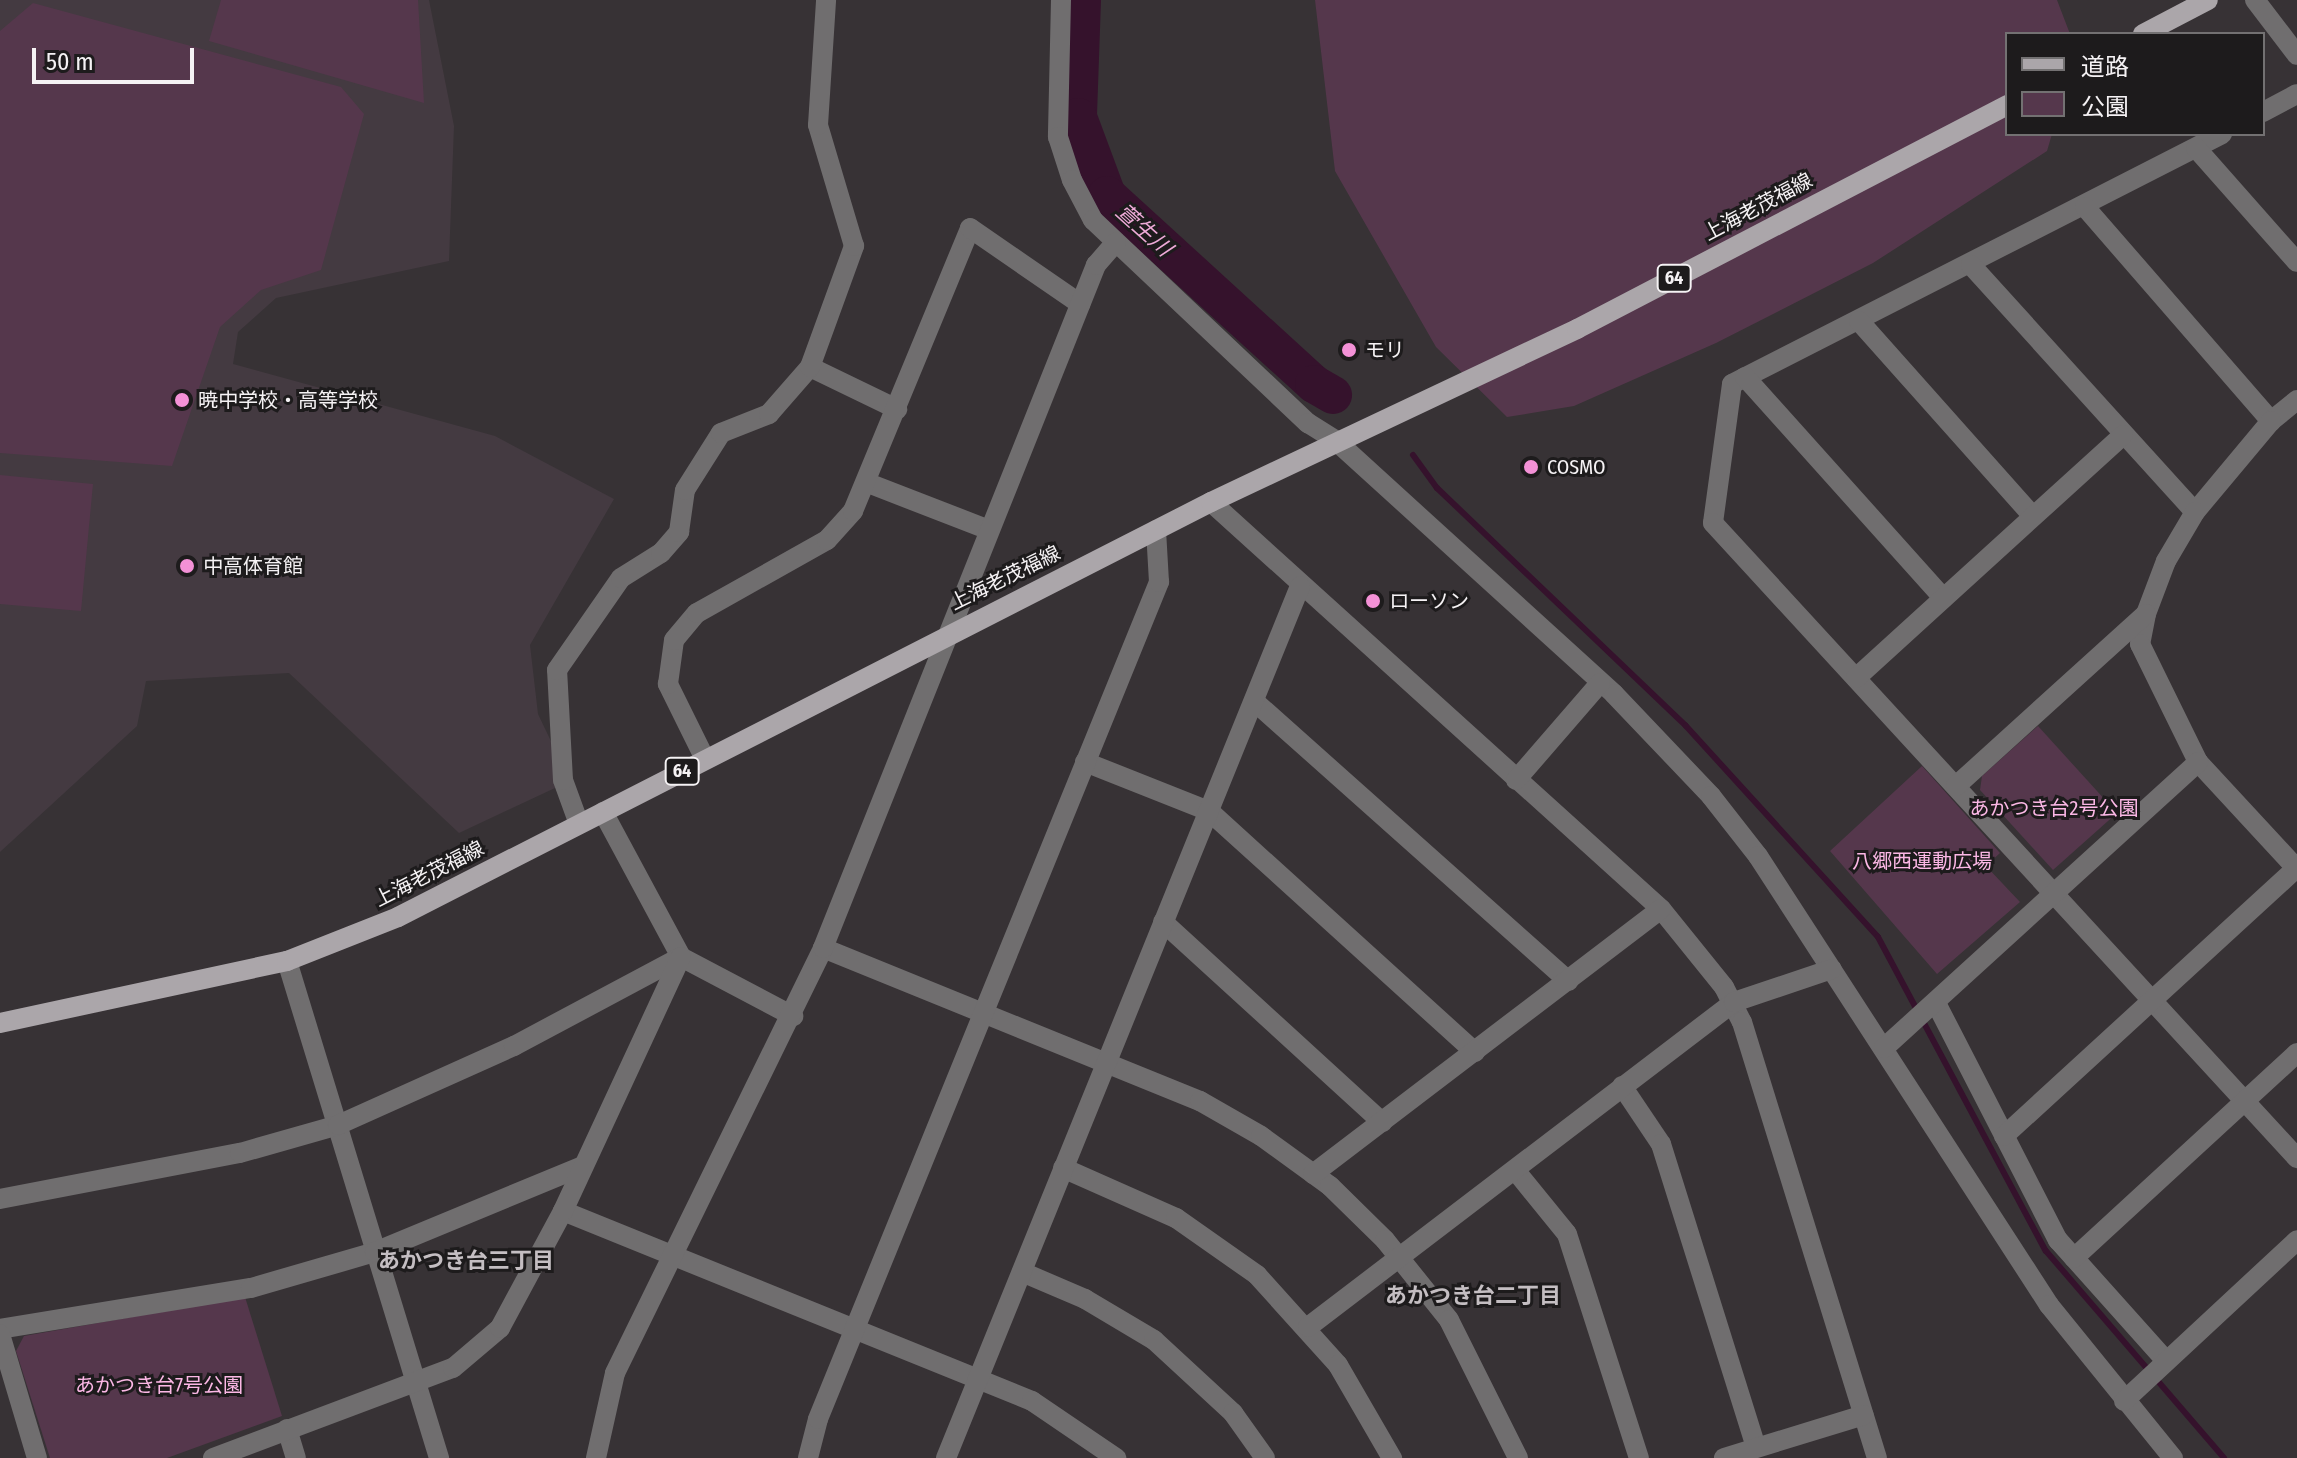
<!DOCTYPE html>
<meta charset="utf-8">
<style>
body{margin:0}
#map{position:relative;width:2297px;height:1458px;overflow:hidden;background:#373235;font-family:"Fira Sans Condensed","Noto Sans JP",sans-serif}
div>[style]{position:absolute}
.built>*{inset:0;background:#443a41}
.green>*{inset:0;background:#55374c}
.stream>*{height:6px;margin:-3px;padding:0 3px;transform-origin:3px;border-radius:3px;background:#35122c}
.river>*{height:38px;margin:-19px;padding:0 19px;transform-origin:19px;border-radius:19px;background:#35122c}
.minor>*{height:20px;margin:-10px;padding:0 10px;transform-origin:10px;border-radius:10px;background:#706e6f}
.major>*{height:20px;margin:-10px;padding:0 10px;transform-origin:10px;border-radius:10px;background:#aba6aa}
.dots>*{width:22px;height:22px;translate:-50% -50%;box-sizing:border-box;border:4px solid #1d1b1c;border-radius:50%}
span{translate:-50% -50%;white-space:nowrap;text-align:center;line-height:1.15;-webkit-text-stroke:6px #1d1b1c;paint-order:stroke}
.shield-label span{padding:2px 6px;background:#1d1b1c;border:2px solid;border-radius:6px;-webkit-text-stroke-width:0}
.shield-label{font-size:18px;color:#f5f2f4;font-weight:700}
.street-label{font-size:20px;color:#f5f2f4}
.poi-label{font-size:20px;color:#f5f2f4}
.left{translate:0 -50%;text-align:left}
.park-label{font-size:20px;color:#fbb7e5}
.water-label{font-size:22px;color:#eeaad8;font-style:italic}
.neighbourhood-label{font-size:22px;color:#c4bec2;font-weight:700}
.legend{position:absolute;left:2005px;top:32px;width:260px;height:104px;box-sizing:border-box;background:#1d1b1c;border:2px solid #737172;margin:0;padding:10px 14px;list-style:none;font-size:24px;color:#f5f2f4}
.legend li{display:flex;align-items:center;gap:16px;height:40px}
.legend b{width:40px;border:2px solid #737172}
.scale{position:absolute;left:32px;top:48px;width:162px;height:36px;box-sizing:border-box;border:4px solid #f5f2f4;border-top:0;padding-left:10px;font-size:24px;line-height:28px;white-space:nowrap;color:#f5f2f4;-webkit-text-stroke:6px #1d1b1c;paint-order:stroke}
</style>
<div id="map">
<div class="built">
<i style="clip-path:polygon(0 0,429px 0,454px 126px,449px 261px,276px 298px,238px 332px,233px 364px,495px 436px,614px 499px,530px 645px,538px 714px,570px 781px,459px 833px,289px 673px,146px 681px,137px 726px,0 852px)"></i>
</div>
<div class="green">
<i style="clip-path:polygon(221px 0,418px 0,424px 103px,209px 41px)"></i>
<i style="clip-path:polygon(1315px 0,2057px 0,2070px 34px,2007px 34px,2007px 134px,2052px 134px,2047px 151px,1873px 263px,1716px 343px,1574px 406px,1507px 417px,1436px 347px,1335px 171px)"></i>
<i style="clip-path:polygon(33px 3px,341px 87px,364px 114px,321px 270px,261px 290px,220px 327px,172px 466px,0 453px,0 31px)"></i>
<i style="clip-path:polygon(0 475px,93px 484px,81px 611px,0 604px)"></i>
<i style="clip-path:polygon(2038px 726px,2117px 813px,2053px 870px,1980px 790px,1982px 776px)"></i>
<i style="clip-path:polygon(1922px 766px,2000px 853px,1986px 866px,2020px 902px,1937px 974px,1830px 851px)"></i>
<i style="clip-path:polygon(245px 1297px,282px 1416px,167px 1458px,50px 1458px,16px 1351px,24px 1336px)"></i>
</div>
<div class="stream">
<i style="left:1413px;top:455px;width:41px;rotate:54deg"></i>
<i style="left:1437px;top:488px;width:344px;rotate:43.7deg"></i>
<i style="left:1686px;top:726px;width:285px;rotate:47.7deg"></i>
<i style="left:1878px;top:937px;width:356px;rotate:61.9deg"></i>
<i style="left:2046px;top:1251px;width:273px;rotate:49.3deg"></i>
</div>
<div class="river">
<i style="left:1082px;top:0;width:117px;rotate:92deg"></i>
<i style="left:1078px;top:117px;width:83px;rotate:69.6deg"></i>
<i style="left:1107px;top:195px;width:280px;rotate:42.4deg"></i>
<i style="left:1314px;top:384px;width:22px;rotate:30deg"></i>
</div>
<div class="minor">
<i style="left:1061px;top:0;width:137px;rotate:91.3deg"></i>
<i style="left:1058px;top:137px;width:45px;rotate:72deg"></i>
<i style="left:1072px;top:180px;width:45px;rotate:62.3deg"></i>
<i style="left:1093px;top:220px;width:296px;rotate:43.4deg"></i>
<i style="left:1308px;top:423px;width:32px;rotate:32deg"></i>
<i style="left:1335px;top:440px;width:377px;rotate:42.3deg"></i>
<i style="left:1614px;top:694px;width:141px;rotate:46.4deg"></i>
<i style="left:1711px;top:796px;width:76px;rotate:51.9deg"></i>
<i style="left:1758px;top:856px;width:535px;rotate:57.05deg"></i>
<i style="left:2049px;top:1305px;width:197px;rotate:51deg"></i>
<i style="left:2255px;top:0;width:69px;rotate:52.6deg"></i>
<i style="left:2263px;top:112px;width:38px;rotate:-28deg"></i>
<i style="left:2222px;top:134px;width:550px;rotate:152.97deg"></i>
<i style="left:1732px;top:384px;width:140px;rotate:97.8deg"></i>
<i style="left:1713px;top:523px;width:863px;rotate:47.4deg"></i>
<i style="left:2196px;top:148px;width:152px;rotate:48.5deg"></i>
<i style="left:2085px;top:207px;width:284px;rotate:49deg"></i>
<i style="left:1971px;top:265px;width:333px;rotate:47.8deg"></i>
<i style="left:1859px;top:321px;width:261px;rotate:48.3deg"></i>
<i style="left:810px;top:367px;width:97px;rotate:25.8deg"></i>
<i style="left:1745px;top:377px;width:297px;rotate:48.1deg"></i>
<i style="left:2297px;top:400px;width:33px;rotate:141deg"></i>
<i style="left:2271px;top:421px;width:119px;rotate:129.9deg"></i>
<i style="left:2195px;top:512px;width:57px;rotate:120.6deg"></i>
<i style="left:2166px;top:561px;width:57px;rotate:110.7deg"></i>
<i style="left:2146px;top:614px;width:31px;rotate:101deg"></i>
<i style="left:2140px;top:644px;width:131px;rotate:63.8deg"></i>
<i style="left:2198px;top:762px;width:146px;rotate:47.2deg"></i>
<i style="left:868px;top:483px;width:130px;rotate:21.2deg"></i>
<i style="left:1211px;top:502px;width:607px;rotate:42.13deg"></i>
<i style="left:1661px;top:909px;width:100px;rotate:51.1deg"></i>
<i style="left:1724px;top:987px;width:39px;rotate:63deg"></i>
<i style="left:1742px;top:1022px;width:456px;rotate:72.8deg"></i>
<i style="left:1856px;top:678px;width:361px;rotate:-42.3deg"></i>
<i style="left:1254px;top:701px;width:421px;rotate:41.7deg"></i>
<i style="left:705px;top:759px;width:84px;rotate:-116.3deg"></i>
<i style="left:668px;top:684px;width:44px;rotate:-82.2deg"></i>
<i style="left:674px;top:640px;width:35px;rotate:-50deg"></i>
<i style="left:697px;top:613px;width:149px;rotate:-29.3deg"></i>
<i style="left:827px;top:540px;width:39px;rotate:-48deg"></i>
<i style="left:853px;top:511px;width:306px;rotate:-67.5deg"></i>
<i style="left:970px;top:228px;width:134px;rotate:34.6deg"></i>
<i style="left:1085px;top:762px;width:133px;rotate:21.6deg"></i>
<i style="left:1209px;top:811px;width:359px;rotate:42.2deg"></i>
<i style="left:1516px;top:780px;width:128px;rotate:-49.1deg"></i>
<i style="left:1956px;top:786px;width:256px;rotate:-42.2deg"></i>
<i style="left:603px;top:812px;width:165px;rotate:61.7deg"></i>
<i style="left:681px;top:957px;width:127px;rotate:27.8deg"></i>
<i style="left:579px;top:824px;width:47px;rotate:-110deg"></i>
<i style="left:563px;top:780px;width:110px;rotate:-93.1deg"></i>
<i style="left:557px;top:670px;width:112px;rotate:-55.2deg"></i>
<i style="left:621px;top:578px;width:47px;rotate:-32deg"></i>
<i style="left:661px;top:553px;width:28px;rotate:-49deg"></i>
<i style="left:679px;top:532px;width:42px;rotate:-81.9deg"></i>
<i style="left:685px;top:490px;width:67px;rotate:-57.7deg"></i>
<i style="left:721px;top:433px;width:52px;rotate:-21.6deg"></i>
<i style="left:769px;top:414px;width:62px;rotate:-48.9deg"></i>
<i style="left:810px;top:367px;width:129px;rotate:-70deg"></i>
<i style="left:854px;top:246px;width:126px;rotate:-106.6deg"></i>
<i style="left:818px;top:125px;width:125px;rotate:-86.3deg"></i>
<i style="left:1163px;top:922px;width:297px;rotate:42.4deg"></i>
<i style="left:823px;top:948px;width:407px;rotate:22.1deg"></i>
<i style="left:1200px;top:1101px;width:70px;rotate:29.8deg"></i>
<i style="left:1261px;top:1136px;width:85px;rotate:35.9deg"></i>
<i style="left:1330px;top:1186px;width:77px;rotate:44.5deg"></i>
<i style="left:1385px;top:1240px;width:102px;rotate:51.3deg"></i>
<i style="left:1449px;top:1320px;width:154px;rotate:63.4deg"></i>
<i style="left:287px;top:961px;width:520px;rotate:72.99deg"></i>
<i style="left:1936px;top:1003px;width:267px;rotate:62.8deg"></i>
<i style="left:2058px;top:1240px;width:162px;rotate:48.2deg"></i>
<i style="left:1884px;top:1048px;width:425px;rotate:-42.3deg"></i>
<i style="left:1622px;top:1086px;width:70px;rotate:56.1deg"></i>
<i style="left:1661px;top:1144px;width:318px;rotate:72.6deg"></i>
<i style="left:2004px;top:1136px;width:396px;rotate:-42.5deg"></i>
<i style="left:1063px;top:1168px;width:124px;rotate:23.9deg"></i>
<i style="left:1176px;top:1218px;width:99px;rotate:35.1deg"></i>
<i style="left:1257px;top:1275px;width:121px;rotate:48deg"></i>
<i style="left:1338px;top:1365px;width:108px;rotate:59.9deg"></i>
<i style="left:1515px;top:1170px;width:82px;rotate:50.9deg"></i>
<i style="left:1567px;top:1234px;width:235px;rotate:72.2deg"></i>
<i style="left:1313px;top:1174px;width:437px;rotate:-37.3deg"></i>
<i style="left:0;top:1199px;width:244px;rotate:-10.9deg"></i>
<i style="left:240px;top:1153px;width:102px;rotate:-15.9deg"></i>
<i style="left:338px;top:1125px;width:193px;rotate:-24.2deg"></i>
<i style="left:514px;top:1046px;width:189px;rotate:-28.1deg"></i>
<i style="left:563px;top:1211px;width:506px;rotate:22.05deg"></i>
<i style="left:1032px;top:1401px;width:102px;rotate:34.2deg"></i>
<i style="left:2074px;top:1258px;width:303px;rotate:-42.6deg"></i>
<i style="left:1022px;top:1272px;width:69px;rotate:23.2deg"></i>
<i style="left:1085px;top:1299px;width:80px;rotate:30.7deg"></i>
<i style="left:1154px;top:1340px;width:108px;rotate:42.7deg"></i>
<i style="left:1233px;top:1413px;width:55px;rotate:54.6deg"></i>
<i style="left:1308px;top:1327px;width:536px;rotate:-37.34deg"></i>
<i style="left:1734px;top:1002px;width:103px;rotate:-18.6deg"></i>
<i style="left:0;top:1329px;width:254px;rotate:-9.3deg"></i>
<i style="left:251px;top:1288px;width:129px;rotate:-16.2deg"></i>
<i style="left:375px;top:1252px;width:225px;rotate:-22.5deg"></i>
<i style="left:0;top:1334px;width:129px;rotate:73.4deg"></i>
<i style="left:2124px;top:1401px;width:236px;rotate:-42.9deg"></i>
<i style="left:287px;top:1429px;width:30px;rotate:73deg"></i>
<i style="left:213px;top:1458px;width:256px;rotate:-20.6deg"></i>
<i style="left:453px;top:1368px;width:62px;rotate:-40.4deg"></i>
<i style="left:500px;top:1328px;width:133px;rotate:-61.7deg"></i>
<i style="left:563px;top:1211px;width:280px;rotate:-65.1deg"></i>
<i style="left:596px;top:1458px;width:87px;rotate:-77.4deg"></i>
<i style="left:615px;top:1373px;width:473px;rotate:-63.9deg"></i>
<i style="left:823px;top:948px;width:736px;rotate:-68.21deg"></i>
<i style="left:1096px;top:265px;width:30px;rotate:-49deg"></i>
<i style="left:808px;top:1458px;width:40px;rotate:-75.6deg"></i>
<i style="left:818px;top:1419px;width:904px;rotate:-67.83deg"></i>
<i style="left:1159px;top:582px;width:52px;rotate:-93.3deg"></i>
<i style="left:946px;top:1458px;width:941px;rotate:-67.9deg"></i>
<i style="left:1724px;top:1458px;width:146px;rotate:-17.1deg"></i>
</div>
<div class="major">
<i style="left:2143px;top:34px;width:73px;rotate:-27.6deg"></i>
<i style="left:0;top:1023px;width:294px;rotate:-12.2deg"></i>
<i style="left:287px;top:961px;width:119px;rotate:-21.6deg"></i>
<i style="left:398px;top:917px;width:913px;rotate:-27.04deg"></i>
<i style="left:1211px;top:502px;width:405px;rotate:-25.3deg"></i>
<i style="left:1577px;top:329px;width:485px;rotate:-27.5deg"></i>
</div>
<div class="dots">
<i style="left:1349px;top:350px;background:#f391d6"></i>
<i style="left:182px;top:400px;background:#f391d6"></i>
<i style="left:1531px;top:467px;background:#f391d6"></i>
<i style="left:187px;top:566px;background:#f391d6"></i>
<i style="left:1373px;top:601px;background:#f391d6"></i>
</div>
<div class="shield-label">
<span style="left:1674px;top:278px">64</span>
<span style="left:682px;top:771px">64</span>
</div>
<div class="street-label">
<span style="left:1758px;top:207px;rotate:-28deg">上海老茂福線</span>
<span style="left:1005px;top:578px;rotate:-26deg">上海老茂福線</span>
<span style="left:429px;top:874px;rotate:-27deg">上海老茂福線</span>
</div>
<div class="poi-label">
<span class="left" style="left:1365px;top:350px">モリ</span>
<span class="left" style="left:198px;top:400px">暁中学校・高等学校</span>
<span class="left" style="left:1547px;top:467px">COSMO</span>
<span class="left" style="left:203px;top:566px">中高体育館</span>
<span class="left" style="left:1389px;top:601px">ローソン</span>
</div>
<div class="park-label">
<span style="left:2054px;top:808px">あかつき台2号公園</span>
<span style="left:1922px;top:861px">八郷西運動広場</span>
<span style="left:159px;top:1385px">あかつき台7号公園</span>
</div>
<div class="water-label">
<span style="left:1144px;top:230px;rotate:42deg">萱生川</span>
</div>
<div class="neighbourhood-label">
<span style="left:466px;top:1261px">あかつき台三丁目</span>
<span style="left:1473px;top:1296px">あかつき台二丁目</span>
</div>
<ul class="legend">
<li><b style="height:10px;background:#aba6aa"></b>道路</li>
<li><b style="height:22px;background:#55374c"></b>公園</li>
</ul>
<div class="scale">50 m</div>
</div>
